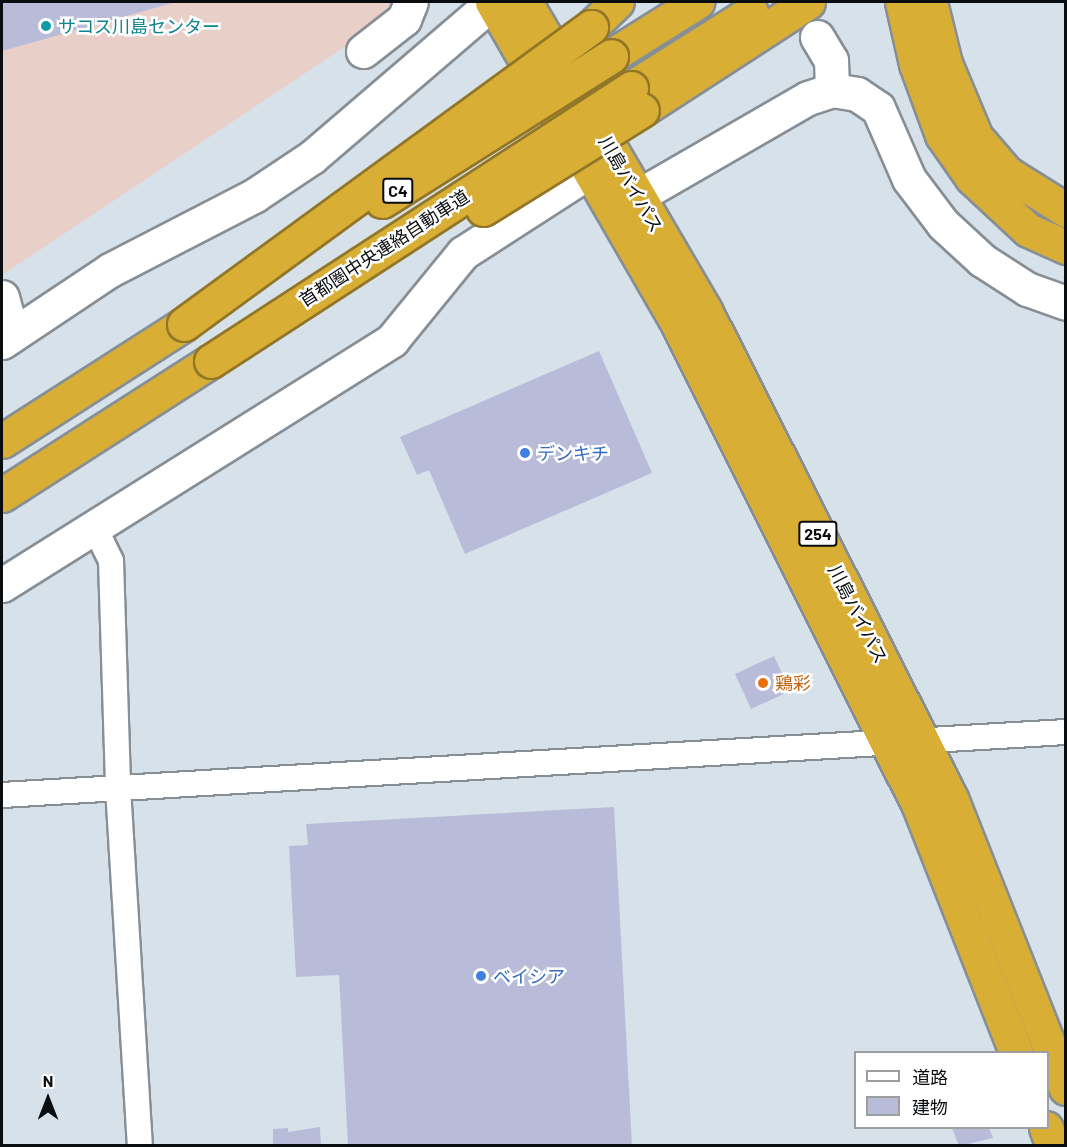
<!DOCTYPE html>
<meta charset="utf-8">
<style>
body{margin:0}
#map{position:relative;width:1067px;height:1147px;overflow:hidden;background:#d7e1e9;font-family:Barlow,"Noto Sans JP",sans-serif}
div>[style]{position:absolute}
.industrial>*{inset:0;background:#e8cfc8}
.building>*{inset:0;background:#b9bcd9}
.roads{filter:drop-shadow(2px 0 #868f96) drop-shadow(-2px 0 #868f96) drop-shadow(0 2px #868f96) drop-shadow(0 -2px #868f96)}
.street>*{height:24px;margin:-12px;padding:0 12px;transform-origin:12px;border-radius:12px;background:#fff}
.secondary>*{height:33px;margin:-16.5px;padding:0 16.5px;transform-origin:16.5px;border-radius:16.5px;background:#fff}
.highway>*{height:33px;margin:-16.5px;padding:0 16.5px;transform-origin:16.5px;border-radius:16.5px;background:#d9ae35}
.bridges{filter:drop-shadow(2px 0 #917628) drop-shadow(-2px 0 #917628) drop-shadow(0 2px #917628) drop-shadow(0 -2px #917628)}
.highway-bridge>*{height:33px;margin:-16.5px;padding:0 16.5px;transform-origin:16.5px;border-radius:16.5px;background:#d9ae35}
.dots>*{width:16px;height:16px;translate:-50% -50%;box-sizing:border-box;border:3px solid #fff;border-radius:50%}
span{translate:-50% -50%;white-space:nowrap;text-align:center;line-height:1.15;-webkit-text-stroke:5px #fff;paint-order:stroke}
.shield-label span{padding:2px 4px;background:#fff;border:2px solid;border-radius:4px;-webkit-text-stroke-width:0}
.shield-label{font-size:16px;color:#0a0d10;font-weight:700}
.culture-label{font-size:18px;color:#0d838f}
.left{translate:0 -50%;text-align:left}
.street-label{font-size:18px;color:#0a0d10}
.shop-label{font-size:18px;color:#366cbe}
.food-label{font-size:18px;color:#c56008}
.frame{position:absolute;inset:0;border:3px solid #0a0d10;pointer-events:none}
.legend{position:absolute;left:854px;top:1051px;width:195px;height:78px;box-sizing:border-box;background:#fff;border:2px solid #9d9e9f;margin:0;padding:8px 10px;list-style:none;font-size:18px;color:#0a0d10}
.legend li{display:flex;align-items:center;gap:12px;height:30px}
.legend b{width:30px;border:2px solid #9d9e9f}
.north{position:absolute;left:18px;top:1069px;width:60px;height:60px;-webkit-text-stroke:4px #fff;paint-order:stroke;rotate:0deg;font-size:16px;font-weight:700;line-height:24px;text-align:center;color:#0a0d10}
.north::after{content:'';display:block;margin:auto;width:21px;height:27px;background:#0a0d10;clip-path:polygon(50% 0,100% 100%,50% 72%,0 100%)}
</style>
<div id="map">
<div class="industrial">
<i style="clip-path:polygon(2px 2px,397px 2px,395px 8px,355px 40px,2px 275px)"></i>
</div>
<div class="building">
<i style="clip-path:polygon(2px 2px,176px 2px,2px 51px)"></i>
<i style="clip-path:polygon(599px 351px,652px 473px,465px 554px,429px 470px,417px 475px,400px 437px)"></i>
<i style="clip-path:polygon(774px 656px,790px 691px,751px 709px,735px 674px)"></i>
<i style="clip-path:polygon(614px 807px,632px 1146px,348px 1146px,339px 975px,296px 977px,289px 846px,308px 845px,306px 824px)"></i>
<i style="clip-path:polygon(320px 1127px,321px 1146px,273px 1146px,273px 1129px,288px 1128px,288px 1132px)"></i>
<i style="clip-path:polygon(952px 1128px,989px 1128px,993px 1138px,959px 1146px)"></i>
</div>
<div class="roads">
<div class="street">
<i style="left:94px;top:526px;width:39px;rotate:64deg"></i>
<i style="left:111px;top:561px;width:227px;rotate:88.2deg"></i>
<i style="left:118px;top:788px;width:359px;rotate:86.5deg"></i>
<i style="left:2px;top:795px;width:1066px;rotate:-3.39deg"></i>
</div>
<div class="secondary">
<i style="left:817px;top:37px;width:27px;rotate:59deg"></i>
<i style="left:831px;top:60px;width:30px;rotate:88deg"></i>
<i style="left:363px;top:51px;width:52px;rotate:-38deg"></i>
<i style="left:404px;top:19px;width:18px;rotate:-68deg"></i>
<i style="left:638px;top:196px;width:196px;rotate:-30deg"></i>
<i style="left:808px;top:98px;width:25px;rotate:-18deg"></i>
<i style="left:832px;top:90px;width:25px;rotate:9deg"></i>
<i style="left:857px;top:94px;width:25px;rotate:34deg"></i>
<i style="left:878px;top:108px;width:77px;rotate:66.4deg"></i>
<i style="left:909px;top:179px;width:56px;rotate:52.9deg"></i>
<i style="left:943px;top:224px;width:53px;rotate:42.7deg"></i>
<i style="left:982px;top:260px;width:54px;rotate:32.8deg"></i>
<i style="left:1027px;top:289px;width:41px;rotate:19.7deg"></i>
<i style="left:2px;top:297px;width:39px;rotate:75deg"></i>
<i style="left:2px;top:342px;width:130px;rotate:-33.7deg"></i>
<i style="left:110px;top:270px;width:163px;rotate:-27.3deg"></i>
<i style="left:255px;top:195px;width:69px;rotate:-33.7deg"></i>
<i style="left:312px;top:157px;width:238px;rotate:-40.6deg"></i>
<i style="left:2px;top:585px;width:461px;rotate:-32.1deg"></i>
<i style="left:392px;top:340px;width:112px;rotate:-50.8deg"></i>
<i style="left:463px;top:253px;width:149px;rotate:-32.9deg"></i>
</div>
<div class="highway">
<i style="left:492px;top:2px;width:366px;rotate:60deg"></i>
<i style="left:675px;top:319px;width:545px;rotate:63.39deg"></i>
<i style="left:919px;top:806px;width:264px;rotate:68.5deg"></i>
<i style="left:525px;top:2px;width:359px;rotate:59.7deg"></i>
<i style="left:706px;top:312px;width:544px;rotate:63.25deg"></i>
<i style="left:951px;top:798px;width:312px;rotate:68.4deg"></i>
<i style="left:902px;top:2px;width:64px;rotate:77.3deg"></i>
<i style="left:916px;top:64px;width:76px;rotate:69.9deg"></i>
<i style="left:942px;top:135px;width:52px;rotate:55.1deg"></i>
<i style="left:972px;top:178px;width:76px;rotate:42.9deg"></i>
<i style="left:1028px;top:230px;width:42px;rotate:24.1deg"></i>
<i style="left:930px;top:2px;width:63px;rotate:76.2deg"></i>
<i style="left:945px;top:63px;width:80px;rotate:67.3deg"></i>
<i style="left:976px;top:137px;width:48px;rotate:49.3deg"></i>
<i style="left:1007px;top:173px;width:70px;rotate:32.1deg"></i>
<i style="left:591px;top:27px;width:36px;rotate:-44deg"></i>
<i style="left:611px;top:56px;width:102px;rotate:-32.1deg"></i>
<i style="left:631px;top:88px;width:142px;rotate:-32.3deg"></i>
<i style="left:642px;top:110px;width:198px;rotate:-33deg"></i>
<i style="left:2px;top:441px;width:216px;rotate:-32.7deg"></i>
<i style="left:2px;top:495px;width:248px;rotate:-32.7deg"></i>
<i style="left:1046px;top:1128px;width:19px;rotate:69deg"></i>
</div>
</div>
<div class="bridges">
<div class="highway-bridge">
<i style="left:382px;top:201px;width:271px;rotate:-32.3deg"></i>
<i style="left:483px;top:209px;width:187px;rotate:-31.9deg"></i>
<i style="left:184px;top:324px;width:504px;rotate:-36.12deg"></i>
<i style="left:211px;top:361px;width:501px;rotate:-33.02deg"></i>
</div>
</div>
<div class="dots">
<i style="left:46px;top:26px;background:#0f9aa8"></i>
<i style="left:525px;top:453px;background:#3f7fe0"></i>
<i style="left:763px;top:683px;background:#e8710a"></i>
<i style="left:481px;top:976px;background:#3f7fe0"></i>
</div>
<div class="shield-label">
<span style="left:398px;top:191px">C4</span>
<span style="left:818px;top:534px">254</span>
</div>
<div class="culture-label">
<span class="left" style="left:58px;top:26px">サコス川島センター</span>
</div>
<div class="street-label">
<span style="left:631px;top:184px;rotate:60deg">川島バイパス</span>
<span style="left:384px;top:248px;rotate:-33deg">首都圏中央連絡自動車道</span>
<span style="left:858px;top:614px;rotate:63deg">川島バイパス</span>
</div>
<div class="shop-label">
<span class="left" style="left:537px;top:453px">デンキチ</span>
<span class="left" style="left:493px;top:976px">ベイシア</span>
</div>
<div class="food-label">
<span class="left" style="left:775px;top:683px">鶏彩</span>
</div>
<div class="frame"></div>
<ul class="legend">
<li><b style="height:8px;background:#fff"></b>道路</li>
<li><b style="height:16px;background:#b9bcd9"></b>建物</li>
</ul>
<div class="north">N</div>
</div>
